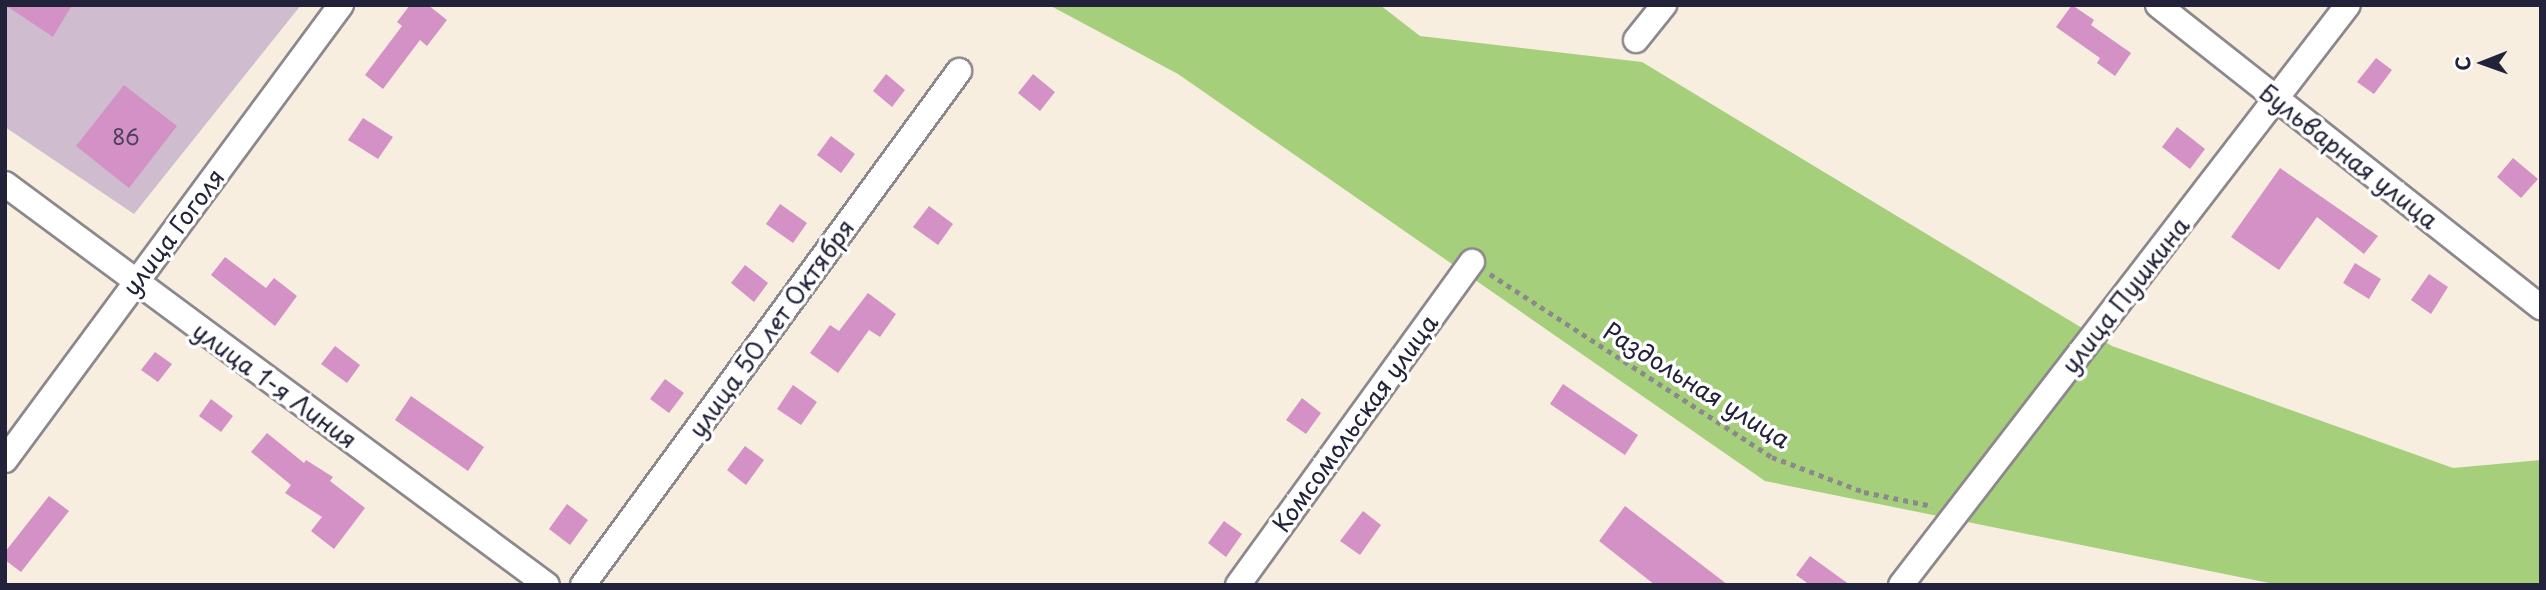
<!DOCTYPE html>
<meta charset="utf-8">
<style>
body{margin:0}
#map{position:relative;width:2546px;height:590px;overflow:hidden;background:#f8eedf;font-family:"Playpen Sans",sans-serif}
div>[style]{position:absolute}
.industrial>*{inset:0;background:#cfbdcf}
.green>*{inset:0;background:#a5cf7a}
.building>*{inset:0;background:#d391c5}
.path>*{height:4.5px;margin-top:-2.25px;transform-origin:0;background:repeating-linear-gradient(90deg,#8d888d 0 5px,transparent 0 10px)}
.roads{filter:drop-shadow(2px 0 #8d888d) drop-shadow(-2px 0 #8d888d) drop-shadow(0 2px #8d888d) drop-shadow(0 -2px #8d888d)}
.street>*{height:24px;margin:-12px;padding:0 12px;transform-origin:12px;border-radius:12px;background:#fff}
span{translate:-50% -50%;white-space:nowrap;text-align:center;line-height:1.15;-webkit-text-stroke:7px #fff;paint-order:stroke}
.number-label{font-size:21px;color:#4e3e5e}
.number-label span{-webkit-text-stroke-width:0}
.street-label{font-size:24px;color:#22223b}
.frame{position:absolute;inset:0;border:7px solid #22223b;pointer-events:none}
.north{position:absolute;left:2448px;top:28px;width:70px;height:70px;-webkit-text-stroke:5px #fff;paint-order:stroke;rotate:269deg;font-size:19px;font-weight:700;line-height:28px;text-align:center;color:#22223b}
.north::after{content:'';display:block;margin:auto;width:24px;height:32px;background:#22223b;clip-path:polygon(50% 0,100% 100%,50% 72%,0 100%)}
</style>
<div id="map">
<div class="industrial">
<i style="clip-path:polygon(5px 5px,301px 5px,134px 214px,5px 127px)"></i>
</div>
<div class="green">
<i style="clip-path:polygon(1049px 5px,1380px 5px,1420px 36px,1642px 62px,2112px 346px,2453px 468px,2541px 460px,2541px 584px,2279px 585px,1765px 481px,1178px 74px)"></i>
</div>
<div class="building">
<i style="clip-path:polygon(5px 5px,72px 5px,53px 37px)"></i>
<i style="clip-path:polygon(410px 5px,428px 5px,447px 20px,427px 46px,420px 40px,383px 89px,365px 75px,402px 26px,397px 22px)"></i>
<i style="clip-path:polygon(2072px 5px,2094px 20px,2091px 25px,2131px 53px,2115px 76px,2097px 63px,2100px 58px,2056px 27px)"></i>
<i style="clip-path:polygon(2376px 58px,2392px 70px,2374px 94px,2357px 82px)"></i>
<i style="clip-path:polygon(886px 74px,905px 90px,892px 107px,873px 91px)"></i>
<i style="clip-path:polygon(1033px 74px,1055px 92px,1040px 111px,1018px 93px)"></i>
<i style="clip-path:polygon(124px 85px,177px 126px,129px 188px,76px 146px)"></i>
<i style="clip-path:polygon(363px 118px,393px 137px,378px 159px,348px 140px)"></i>
<i style="clip-path:polygon(2177px 127px,2205px 149px,2190px 169px,2162px 147px)"></i>
<i style="clip-path:polygon(831px 136px,855px 154px,841px 173px,817px 155px)"></i>
<i style="clip-path:polygon(2513px 158px,2538px 179px,2521px 198px,2497px 177px)"></i>
<i style="clip-path:polygon(2280px 168px,2378px 236px,2364px 254px,2317px 217px,2279px 270px,2231px 237px)"></i>
<i style="clip-path:polygon(780px 204px,807px 223px,793px 243px,766px 224px)"></i>
<i style="clip-path:polygon(929px 206px,953px 224px,938px 245px,913px 227px)"></i>
<i style="clip-path:polygon(225px 257px,266px 288px,274px 278px,297px 296px,275px 326px,211px 275px)"></i>
<i style="clip-path:polygon(2355px 263px,2381px 279px,2369px 299px,2343px 283px)"></i>
<i style="clip-path:polygon(745px 265px,768px 283px,754px 302px,731px 283px)"></i>
<i style="clip-path:polygon(2429px 274px,2448px 287px,2431px 314px,2411px 300px)"></i>
<i style="clip-path:polygon(868px 293px,896px 314px,880px 337px,869px 330px,838px 373px,810px 353px,830px 325px,839px 331px)"></i>
<i style="clip-path:polygon(335px 346px,360px 365px,347px 383px,321px 364px)"></i>
<i style="clip-path:polygon(155px 352px,172px 364px,158px 382px,141px 370px)"></i>
<i style="clip-path:polygon(665px 379px,684px 393px,669px 413px,650px 399px)"></i>
<i style="clip-path:polygon(1563px 384px,1638px 435px,1625px 455px,1550px 404px)"></i>
<i style="clip-path:polygon(793px 385px,817px 402px,801px 425px,777px 409px)"></i>
<i style="clip-path:polygon(411px 396px,484px 447px,468px 471px,395px 420px)"></i>
<i style="clip-path:polygon(1302px 398px,1321px 413px,1306px 434px,1286px 420px)"></i>
<i style="clip-path:polygon(211px 399px,233px 416px,221px 432px,199px 416px)"></i>
<i style="clip-path:polygon(267px 433px,304px 463px,306px 460px,333px 477px,330px 481px,365px 508px,334px 549px,311px 531px,322px 517px,285px 493px,291px 485px,251px 452px)"></i>
<i style="clip-path:polygon(745px 446px,764px 460px,746px 485px,727px 470px)"></i>
<i style="clip-path:polygon(49px 496px,69px 511px,21px 572px,5px 560px,5px 552px)"></i>
<i style="clip-path:polygon(567px 504px,588px 520px,570px 545px,549px 529px)"></i>
<i style="clip-path:polygon(1625px 506px,1728px 585px,1655px 585px,1599px 541px)"></i>
<i style="clip-path:polygon(1363px 511px,1381px 525px,1360px 555px,1340px 541px)"></i>
<i style="clip-path:polygon(1224px 521px,1242px 534px,1226px 557px,1208px 543px)"></i>
<i style="clip-path:polygon(1810px 556px,1850px 585px,1810px 585px,1796px 575px)"></i>
</div>
<div class="path">
<i style="left:1490px;top:274px;width:336px;rotate:33deg"></i>
<i style="left:1772px;top:457px;width:98px;rotate:20.8deg"></i>
<i style="left:1864px;top:492px;width:70px;rotate:11.5deg"></i>
</div>
<div class="roads">
<div class="street">
<i style="left:2158px;top:5px;width:488px;rotate:38.3deg"></i>
<i style="left:1636px;top:40px;width:45px;rotate:-51.3deg"></i>
<i style="left:5px;top:184px;width:674px;rotate:36.5deg"></i>
<i style="left:5px;top:460px;width:566px;rotate:-53.56deg"></i>
<i style="left:583px;top:585px;width:637px;rotate:-53.81deg"></i>
<i style="left:1238px;top:585px;width:399px;rotate:-54.1deg"></i>
<i style="left:1901px;top:585px;width:732px;rotate:-52.38deg"></i>
</div>
</div>
<div class="number-label">
<span style="left:126px;top:136px">86</span>
</div>
<div class="street-label">
<span style="left:2349px;top:156px;rotate:38deg">Бульварная улица</span>
<span style="left:173px;top:232px;rotate:-53deg">улица Гоголя</span>
<span style="left:2125px;top:295px;rotate:-52deg">улица Пушкина</span>
<span style="left:771px;top:328px;rotate:-54deg">улица 50 лет Октября</span>
<span style="left:275px;top:385px;rotate:36deg">улица 1-я Линия</span>
<span style="left:1697px;top:385px;rotate:32deg">Раздольная улица</span>
<span style="left:1355px;top:423px;rotate:-54deg">Комсомольская улица</span>
</div>
<div class="frame"></div>
<div class="north">С</div>
</div>
